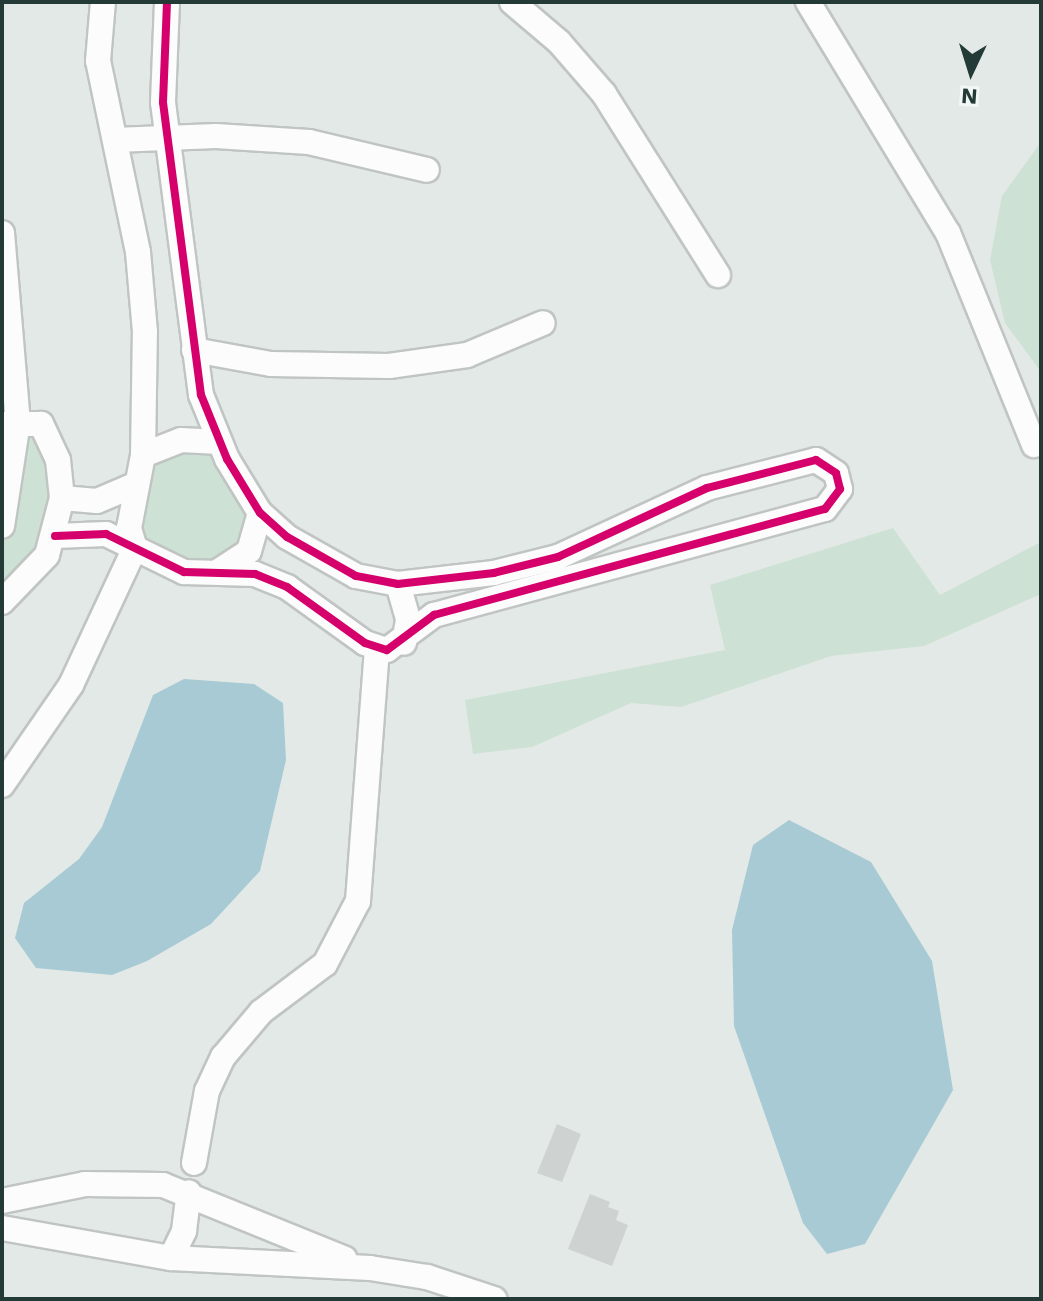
<!DOCTYPE html>
<style>
body{margin:0}
#map{position:relative;width:1043px;height:1301px;overflow:hidden;background:#e3e9e6;font-family:"Work Sans",sans-serif}
div>[style]{position:absolute}
.green>*{inset:0;background:#cee1d5}
.water>*{inset:0;background:#a7cad4}
.building>*{inset:0;background:#ced2d1}
.roads{filter:drop-shadow(2px 0 #c0c5c3) drop-shadow(-2px 0 #c0c5c3) drop-shadow(0 2px #c0c5c3) drop-shadow(0 -2px #c0c5c3)}
.minor>*{height:24px;margin:-12px;padding:0 12px;transform-origin:12px;border-radius:12px;background:#fbfcfb}
.cycleway>*{height:8px;margin:-4px;padding:0 4px;transform-origin:4px;border-radius:4px;background:#d6006c}
span{translate:-50% -50%;white-space:nowrap;text-align:center;line-height:1.15;-webkit-text-stroke:7px #f2f8f5;paint-order:stroke}
.frame{position:absolute;inset:0;border:4px solid #233a36;pointer-events:none}
.north{position:absolute;left:931px;top:32px;width:80px;height:80px;-webkit-text-stroke:6px #f2f8f5;paint-order:stroke;rotate:184deg;font-size:22px;font-weight:700;line-height:32px;text-align:center;color:#233a36}
.north::after{content:'';display:block;margin:auto;width:28px;height:36px;background:#233a36;clip-path:polygon(50% 0,100% 100%,50% 72%,0 100%)}
</style>
<div id="map">
<div class="green">
<i style="clip-path:polygon(1041px 142px,1041px 372px,1005px 323px,990px 260px,1002px 196px)"></i>
<i style="clip-path:polygon(27px 422px,44px 455px,49px 510px,38px 546px,2px 590px,2px 550px)"></i>
<i style="clip-path:polygon(203px 450px,212px 456px,249px 518px,246px 537px,220px 561px,181px 559px,151px 544px,140px 527px,148px 465px,163px 452px)"></i>
<i style="clip-path:polygon(893px 528px,940px 595px,1041px 542px,1041px 594px,924px 646px,831px 656px,681px 707px,631px 703px,532px 747px,473px 754px,465px 700px,725px 650px,710px 585px)"></i>
</div>
<div class="water">
<i style="clip-path:polygon(184px 679px,254px 684px,283px 703px,286px 760px,260px 871px,211px 924px,147px 961px,112px 975px,36px 968px,15px 938px,24px 903px,79px 859px,102px 827px,153px 695px)"></i>
<i style="clip-path:polygon(789px 820px,871px 862px,932px 961px,953px 1090px,865px 1244px,827px 1254px,803px 1223px,734px 1026px,732px 930px,753px 845px)"></i>
</div>
<div class="building">
<i style="clip-path:polygon(557px 1124px,581px 1134px,562px 1182px,537px 1173px)"></i>
<i style="clip-path:polygon(590px 1194px,610px 1202px,608px 1207px,619px 1211px,616px 1220px,628px 1225px,612px 1266px,568px 1249px)"></i>
</div>
<div class="roads">
<div class="minor">
<i style="left:512px;top:2px;width:62px;rotate:40.4deg"></i>
<i style="left:559px;top:42px;width:69px;rotate:49.1deg"></i>
<i style="left:604px;top:94px;width:214px;rotate:57.8deg"></i>
<i style="left:808px;top:2px;width:270px;rotate:58.8deg"></i>
<i style="left:948px;top:233px;width:229px;rotate:67.9deg"></i>
<i style="left:115px;top:140px;width:101px;rotate:-2.3deg"></i>
<i style="left:216px;top:136px;width:93px;rotate:3.7deg"></i>
<i style="left:309px;top:142px;width:121px;rotate:13.3deg"></i>
<i style="left:2px;top:233px;width:190px;rotate:85.2deg"></i>
<i style="left:18px;top:422px;width:105px;rotate:98.7deg"></i>
<i style="left:194px;top:350px;width:78px;rotate:10.3deg"></i>
<i style="left:271px;top:364px;width:118px;rotate:1deg"></i>
<i style="left:389px;top:366px;width:79px;rotate:-8deg"></i>
<i style="left:467px;top:355px;width:82px;rotate:-22.8deg"></i>
<i style="left:143px;top:455px;width:41px;rotate:-21.5deg"></i>
<i style="left:181px;top:440px;width:38px;rotate:3deg"></i>
<i style="left:62px;top:498px;width:35px;rotate:5deg"></i>
<i style="left:97px;top:501px;width:38px;rotate:-23deg"></i>
<i style="left:55px;top:536px;width:51px;rotate:-2.2deg"></i>
<i style="left:106px;top:534px;width:87px;rotate:26deg"></i>
<i style="left:184px;top:572px;width:71px;rotate:1.6deg"></i>
<i style="left:255px;top:574px;width:35px;rotate:22deg"></i>
<i style="left:287px;top:587px;width:96px;rotate:35.7deg"></i>
<i style="left:365px;top:643px;width:23px;rotate:18deg"></i>
<i style="left:387px;top:650px;width:59px;rotate:-36.7deg"></i>
<i style="left:434px;top:615px;width:405px;rotate:-15.2deg"></i>
<i style="left:825px;top:509px;width:25px;rotate:-53deg"></i>
<i style="left:840px;top:489px;width:16px;rotate:-104deg"></i>
<i style="left:836px;top:473px;width:24px;rotate:-147deg"></i>
<i style="left:816px;top:460px;width:113px;rotate:165.6deg"></i>
<i style="left:707px;top:488px;width:164px;rotate:155.2deg"></i>
<i style="left:558px;top:557px;width:66px;rotate:166deg"></i>
<i style="left:494px;top:573px;width:97px;rotate:173.5deg"></i>
<i style="left:398px;top:584px;width:43px;rotate:-169.2deg"></i>
<i style="left:356px;top:576px;width:79px;rotate:-150.5deg"></i>
<i style="left:287px;top:537px;width:36px;rotate:-138deg"></i>
<i style="left:260px;top:513px;width:63px;rotate:-121.4deg"></i>
<i style="left:227px;top:459px;width:69px;rotate:-112.1deg"></i>
<i style="left:201px;top:395px;width:295px;rotate:-97.4deg"></i>
<i style="left:163px;top:102px;width:100px;rotate:-87.7deg"></i>
<i style="left:217px;top:572px;width:38px;rotate:-33deg"></i>
<i style="left:249px;top:551px;width:40px;rotate:-74deg"></i>
<i style="left:398px;top:584px;width:37px;rotate:74deg"></i>
<i style="left:408px;top:620px;width:23px;rotate:100deg"></i>
<i style="left:2px;top:602px;width:65px;rotate:-46.2deg"></i>
<i style="left:47px;top:555px;width:59px;rotate:-75.3deg"></i>
<i style="left:62px;top:498px;width:38px;rotate:-96deg"></i>
<i style="left:58px;top:460px;width:40px;rotate:-115deg"></i>
<i style="left:41px;top:424px;width:37px;rotate:180deg"></i>
<i style="left:2px;top:785px;width:121px;rotate:-55.4deg"></i>
<i style="left:71px;top:685px;width:151px;rotate:-65deg"></i>
<i style="left:135px;top:548px;width:21px;rotate:-107deg"></i>
<i style="left:129px;top:528px;width:74px;rotate:-79.1deg"></i>
<i style="left:143px;top:455px;width:123px;rotate:-89.1deg"></i>
<i style="left:145px;top:332px;width:80px;rotate:-95deg"></i>
<i style="left:138px;top:252px;width:195px;rotate:-101.8deg"></i>
<i style="left:98px;top:61px;width:59px;rotate:-85.2deg"></i>
<i style="left:194px;top:1163px;width:73px;rotate:-79.8deg"></i>
<i style="left:207px;top:1091px;width:38px;rotate:-65deg"></i>
<i style="left:223px;top:1057px;width:59px;rotate:-49.8deg"></i>
<i style="left:261px;top:1012px;width:80px;rotate:-36.9deg"></i>
<i style="left:325px;top:964px;width:71px;rotate:-62.4deg"></i>
<i style="left:358px;top:901px;width:253px;rotate:-85.7deg"></i>
<i style="left:2px;top:1201px;width:85px;rotate:-11.6deg"></i>
<i style="left:85px;top:1184px;width:78px;rotate:0.7deg"></i>
<i style="left:163px;top:1185px;width:196px;rotate:22.1deg"></i>
<i style="left:2px;top:1228px;width:172px;rotate:10.1deg"></i>
<i style="left:171px;top:1258px;width:199px;rotate:2.9deg"></i>
<i style="left:370px;top:1268px;width:58px;rotate:9deg"></i>
<i style="left:427px;top:1277px;width:71px;rotate:18.2deg"></i>
<i style="left:171px;top:1258px;width:30px;rotate:-64deg"></i>
<i style="left:184px;top:1231px;width:39px;rotate:-83deg"></i>
</div>
</div>
<div class="cycleway">
<i style="left:55px;top:536px;width:51px;rotate:-2.2deg"></i>
<i style="left:106px;top:534px;width:87px;rotate:26deg"></i>
<i style="left:184px;top:572px;width:71px;rotate:1.6deg"></i>
<i style="left:255px;top:574px;width:35px;rotate:22deg"></i>
<i style="left:287px;top:587px;width:96px;rotate:35.7deg"></i>
<i style="left:365px;top:643px;width:23px;rotate:18deg"></i>
<i style="left:387px;top:650px;width:59px;rotate:-36.7deg"></i>
<i style="left:434px;top:615px;width:405px;rotate:-15.2deg"></i>
<i style="left:825px;top:509px;width:25px;rotate:-53deg"></i>
<i style="left:840px;top:489px;width:16px;rotate:-104deg"></i>
<i style="left:836px;top:473px;width:24px;rotate:-147deg"></i>
<i style="left:816px;top:460px;width:113px;rotate:165.6deg"></i>
<i style="left:707px;top:488px;width:164px;rotate:155.2deg"></i>
<i style="left:558px;top:557px;width:66px;rotate:166deg"></i>
<i style="left:494px;top:573px;width:97px;rotate:173.5deg"></i>
<i style="left:398px;top:584px;width:43px;rotate:-169.2deg"></i>
<i style="left:356px;top:576px;width:79px;rotate:-150.5deg"></i>
<i style="left:287px;top:537px;width:36px;rotate:-138deg"></i>
<i style="left:260px;top:513px;width:63px;rotate:-121.4deg"></i>
<i style="left:227px;top:459px;width:69px;rotate:-112.1deg"></i>
<i style="left:201px;top:395px;width:295px;rotate:-97.4deg"></i>
<i style="left:163px;top:102px;width:100px;rotate:-87.7deg"></i>
</div>
<div class="frame"></div>
<div class="north">N</div>
</div>
